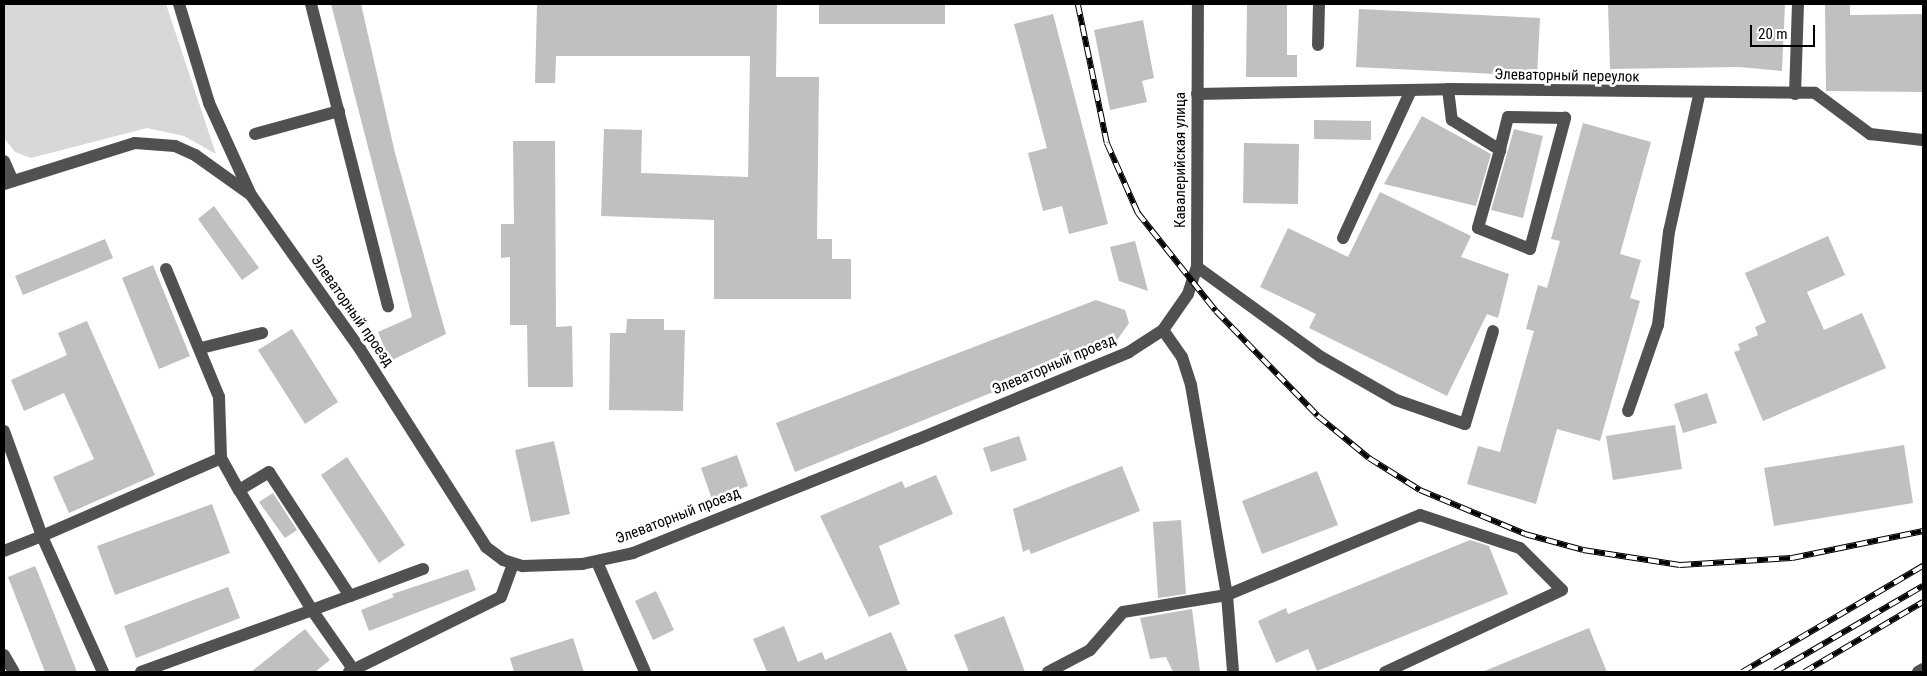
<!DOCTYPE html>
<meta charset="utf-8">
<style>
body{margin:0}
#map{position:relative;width:1927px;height:676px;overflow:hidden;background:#fff;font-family:"Roboto Condensed",sans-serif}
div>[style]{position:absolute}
.green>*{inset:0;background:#d8d8d8}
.building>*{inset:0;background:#c0c0c0}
.minor>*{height:12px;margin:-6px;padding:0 6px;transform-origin:6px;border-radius:6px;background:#515151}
.rail>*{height:5.5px;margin-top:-2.75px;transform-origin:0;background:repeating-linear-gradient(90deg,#fff 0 11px,#000 0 22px);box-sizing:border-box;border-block:1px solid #000}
span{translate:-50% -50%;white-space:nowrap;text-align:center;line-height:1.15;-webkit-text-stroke:5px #fff;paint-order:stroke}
.street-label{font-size:15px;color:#000}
.frame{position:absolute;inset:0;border:5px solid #000;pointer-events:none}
.scale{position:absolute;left:1750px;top:25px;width:65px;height:22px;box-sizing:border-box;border:2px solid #000;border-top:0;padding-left:6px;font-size:15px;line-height:18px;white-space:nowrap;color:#000;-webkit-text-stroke:4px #fff;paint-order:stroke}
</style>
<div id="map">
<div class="green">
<i style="clip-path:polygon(4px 4px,166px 4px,216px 154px,184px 136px,147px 128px,31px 158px,15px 152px,4px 138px)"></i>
</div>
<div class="building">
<i style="clip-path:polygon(331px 4px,361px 4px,395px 153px,446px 334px,390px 361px,378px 332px,412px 317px)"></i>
<i style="clip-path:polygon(537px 4px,777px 4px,776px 77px,819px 77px,817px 239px,832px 239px,832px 259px,851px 259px,851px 299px,714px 299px,714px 220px,601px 216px,604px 129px,642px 130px,641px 173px,748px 177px,750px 56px,556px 56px,555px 83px,535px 83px)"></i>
<i style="clip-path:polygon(819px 4px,945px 4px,945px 24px,819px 24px)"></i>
<i style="clip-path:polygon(1247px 4px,1287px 4px,1287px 55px,1297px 55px,1297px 77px,1246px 77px)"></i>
<i style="clip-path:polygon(1608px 4px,1785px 4px,1782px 71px,1739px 67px,1610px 69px)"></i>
<i style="clip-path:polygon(1825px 4px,1850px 4px,1850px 15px,1923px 14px,1923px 92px,1826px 91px)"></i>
<i style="clip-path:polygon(1359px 9px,1540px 18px,1537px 76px,1356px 67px)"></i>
<i style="clip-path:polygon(1053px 14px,1108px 224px,1069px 234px,1062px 206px,1043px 211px,1028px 153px,1047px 148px,1014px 24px)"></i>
<i style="clip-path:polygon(1143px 20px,1154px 78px,1142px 81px,1147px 102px,1110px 110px,1094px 30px)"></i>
<i style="clip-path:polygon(1422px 116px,1491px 154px,1476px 206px,1384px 184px)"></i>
<i style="clip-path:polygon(1314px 120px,1371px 121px,1371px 140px,1314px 139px)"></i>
<i style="clip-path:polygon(1583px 123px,1651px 142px,1620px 254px,1641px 260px,1630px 298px,1640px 301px,1600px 441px,1557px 429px,1536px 504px,1467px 484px,1478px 446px,1500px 452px,1534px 331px,1526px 329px,1538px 285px,1547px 288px,1560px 241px,1551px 239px)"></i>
<i style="clip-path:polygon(1514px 129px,1543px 136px,1523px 218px,1491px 210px)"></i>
<i style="clip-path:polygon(513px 141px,555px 141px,556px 327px,572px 326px,573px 387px,528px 387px,527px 325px,510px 325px,510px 257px,501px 258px,501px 224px,514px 224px)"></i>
<i style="clip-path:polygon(1244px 143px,1299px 144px,1298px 204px,1243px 203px)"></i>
<i style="clip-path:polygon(1380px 192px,1471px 236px,1461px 257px,1509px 274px,1498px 318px,1487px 314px,1447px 396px,1309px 328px,1316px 314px,1260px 287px,1288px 228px,1348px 257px)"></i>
<i style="clip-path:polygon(214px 206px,259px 268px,242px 280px,198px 219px)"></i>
<i style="clip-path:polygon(1828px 236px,1845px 275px,1807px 292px,1824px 330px,1862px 313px,1886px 368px,1763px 421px,1734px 352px,1740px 350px,1738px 344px,1758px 335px,1755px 327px,1766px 322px,1745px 273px)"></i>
<i style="clip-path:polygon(105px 239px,113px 258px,23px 295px,15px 276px)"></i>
<i style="clip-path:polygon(1135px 241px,1148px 291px,1119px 281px,1110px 247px)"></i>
<i style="clip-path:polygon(153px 265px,190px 356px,159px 369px,122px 278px)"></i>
<i style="clip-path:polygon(1096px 300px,1125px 310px,1129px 323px,1115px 343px,795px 472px,776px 423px)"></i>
<i style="clip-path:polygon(627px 319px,664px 319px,664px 330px,685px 330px,683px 411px,609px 410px,610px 333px,626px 333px)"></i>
<i style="clip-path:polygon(87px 321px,155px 475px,69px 513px,53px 477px,94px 459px,64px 393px,24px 411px,11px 380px,67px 355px,58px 333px)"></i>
<i style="clip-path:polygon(292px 329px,338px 402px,305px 424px,258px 350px)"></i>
<i style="clip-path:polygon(1707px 393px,1717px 423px,1683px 433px,1674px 404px)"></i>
<i style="clip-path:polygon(1675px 425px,1682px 469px,1613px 480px,1606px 436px)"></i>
<i style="clip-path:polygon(1019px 436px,1027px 460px,991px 472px,983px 448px)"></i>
<i style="clip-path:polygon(554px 441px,570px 514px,531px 522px,515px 450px)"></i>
<i style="clip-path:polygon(1904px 445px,1913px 503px,1774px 526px,1764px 468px)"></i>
<i style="clip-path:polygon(737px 455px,748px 486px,712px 499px,701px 468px)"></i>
<i style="clip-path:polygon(347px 457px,405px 545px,379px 563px,321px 475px)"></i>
<i style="clip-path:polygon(1122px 466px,1140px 511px,1031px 554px,1029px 549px,1023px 552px,1013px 509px)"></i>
<i style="clip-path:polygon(1317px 471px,1338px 525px,1262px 554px,1242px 501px)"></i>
<i style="clip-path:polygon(936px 475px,953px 514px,879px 546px,900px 604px,869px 617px,820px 516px,902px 481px,905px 488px)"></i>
<i style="clip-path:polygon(273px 493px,297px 530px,285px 538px,259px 502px)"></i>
<i style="clip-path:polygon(212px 504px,230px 553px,115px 595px,97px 546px)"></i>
<i style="clip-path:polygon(1181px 520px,1186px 594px,1158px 598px,1153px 522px)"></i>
<i style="clip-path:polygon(1470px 540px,1489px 546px,1508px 594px,1317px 671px,1308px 649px,1276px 663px,1258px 621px,1286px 608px,1288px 614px)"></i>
<i style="clip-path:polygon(35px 566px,38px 573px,77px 672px,45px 672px,8px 577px)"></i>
<i style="clip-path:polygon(468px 569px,476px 590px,369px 631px,361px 610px,394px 597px,392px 594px)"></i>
<i style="clip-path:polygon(228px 587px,240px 618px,136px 658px,124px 626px)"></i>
<i style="clip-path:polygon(656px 591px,674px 630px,653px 640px,635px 601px)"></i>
<i style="clip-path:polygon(1192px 609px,1200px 672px,1173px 672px,1166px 657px,1150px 659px,1140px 618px)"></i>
<i style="clip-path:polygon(1004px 616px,1025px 672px,969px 672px,954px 635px)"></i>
<i style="clip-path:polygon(784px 626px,798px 662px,822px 652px,825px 660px,891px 632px,908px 672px,767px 672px,753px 639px)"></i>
<i style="clip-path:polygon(1589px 628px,1607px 672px,1482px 672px)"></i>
<i style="clip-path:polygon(305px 629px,330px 660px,315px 672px,251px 672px)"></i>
<i style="clip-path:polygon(573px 638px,584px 672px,514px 672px,510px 658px)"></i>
</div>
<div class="minor">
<i style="left:179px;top:4px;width:103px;rotate:73.1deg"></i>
<i style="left:209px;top:103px;width:99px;rotate:65.5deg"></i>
<i style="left:311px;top:4px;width:312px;rotate:75.7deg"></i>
<i style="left:1318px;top:45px;width:41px;rotate:-88.6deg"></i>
<i style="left:1448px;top:89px;width:31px;rotate:83deg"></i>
<i style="left:1452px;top:120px;width:57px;rotate:32deg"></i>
<i style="left:1500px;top:150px;width:81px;rotate:105.8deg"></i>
<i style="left:1478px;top:228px;width:56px;rotate:22deg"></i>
<i style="left:1530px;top:249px;width:136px;rotate:-75deg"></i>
<i style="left:1565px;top:118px;width:57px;rotate:-179deg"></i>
<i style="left:1508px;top:117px;width:34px;rotate:104deg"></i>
<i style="left:1197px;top:94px;width:251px;rotate:-1.1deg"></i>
<i style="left:1448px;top:89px;width:367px;rotate:0.6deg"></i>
<i style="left:1815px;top:93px;width:69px;rotate:36.7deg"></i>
<i style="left:1870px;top:134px;width:53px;rotate:6.5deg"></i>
<i style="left:1795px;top:94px;width:90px;rotate:-88.1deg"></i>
<i style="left:255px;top:134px;width:87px;rotate:-15.3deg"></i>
<i style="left:4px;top:161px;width:22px;rotate:66deg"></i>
<i style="left:4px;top:184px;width:137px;rotate:-17.4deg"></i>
<i style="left:135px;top:143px;width:40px;rotate:4.3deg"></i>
<i style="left:175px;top:146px;width:22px;rotate:24deg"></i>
<i style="left:195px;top:155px;width:69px;rotate:35.5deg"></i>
<i style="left:251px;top:195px;width:189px;rotate:54.7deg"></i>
<i style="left:360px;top:349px;width:235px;rotate:57.5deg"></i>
<i style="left:486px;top:547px;width:21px;rotate:37deg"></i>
<i style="left:503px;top:560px;width:21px;rotate:17deg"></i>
<i style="left:523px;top:566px;width:59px;rotate:-1.9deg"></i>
<i style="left:582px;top:564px;width:52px;rotate:-12.2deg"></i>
<i style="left:633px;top:553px;width:305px;rotate:-21.8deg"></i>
<i style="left:916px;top:440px;width:230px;rotate:-22.4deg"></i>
<i style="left:1129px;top:352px;width:40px;rotate:-32.9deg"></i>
<i style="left:1163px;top:330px;width:44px;rotate:-55.2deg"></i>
<i style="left:1188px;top:294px;width:28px;rotate:-72deg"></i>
<i style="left:1197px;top:267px;width:263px;rotate:-89.8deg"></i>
<i style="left:1343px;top:238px;width:163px;rotate:-65.3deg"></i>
<i style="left:1197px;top:267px;width:153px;rotate:36deg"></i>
<i style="left:1321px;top:357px;width:86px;rotate:29.8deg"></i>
<i style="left:1396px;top:400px;width:73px;rotate:19.2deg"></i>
<i style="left:1465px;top:424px;width:97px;rotate:-73.2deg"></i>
<i style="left:166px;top:269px;width:139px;rotate:67.5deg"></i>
<i style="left:219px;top:397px;width:61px;rotate:88.1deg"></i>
<i style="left:1163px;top:330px;width:33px;rotate:55deg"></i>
<i style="left:1182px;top:357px;width:29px;rotate:72deg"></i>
<i style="left:1191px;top:385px;width:213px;rotate:80.3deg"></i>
<i style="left:1227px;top:595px;width:77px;rotate:85.5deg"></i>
<i style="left:201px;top:348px;width:63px;rotate:-13.8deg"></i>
<i style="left:1628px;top:411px;width:91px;rotate:-70.8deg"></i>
<i style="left:1658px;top:325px;width:94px;rotate:-83.3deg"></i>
<i style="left:1669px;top:232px;width:140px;rotate:-77.6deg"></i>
<i style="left:4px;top:431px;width:112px;rotate:70.1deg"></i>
<i style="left:42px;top:536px;width:41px;rotate:158.5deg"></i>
<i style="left:597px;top:562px;width:120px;rotate:66.4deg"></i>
<i style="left:350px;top:596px;width:78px;rotate:-20.3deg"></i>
<i style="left:4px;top:655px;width:20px;rotate:60deg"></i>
<i style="left:103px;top:672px;width:149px;rotate:-114.2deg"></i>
<i style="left:42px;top:536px;width:195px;rotate:-23.5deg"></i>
<i style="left:221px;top:458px;width:37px;rotate:61deg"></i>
<i style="left:239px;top:490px;width:140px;rotate:58.7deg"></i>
<i style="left:312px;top:610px;width:40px;rotate:-20.2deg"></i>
<i style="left:350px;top:596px;width:148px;rotate:-123.2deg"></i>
<i style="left:269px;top:472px;width:35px;rotate:149deg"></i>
<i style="left:141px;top:672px;width:182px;rotate:-19.9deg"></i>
<i style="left:312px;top:610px;width:72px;rotate:55.2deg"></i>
<i style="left:349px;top:672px;width:169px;rotate:-26.3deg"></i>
<i style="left:501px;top:597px;width:35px;rotate:-70deg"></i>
<i style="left:1048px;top:672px;width:47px;rotate:-27.6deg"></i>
<i style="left:1090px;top:650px;width:50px;rotate:-49deg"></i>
<i style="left:1123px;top:612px;width:105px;rotate:-9.3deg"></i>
<i style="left:1227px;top:595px;width:209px;rotate:-22.5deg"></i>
<i style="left:1420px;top:515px;width:105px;rotate:18.3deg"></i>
<i style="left:1520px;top:548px;width:59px;rotate:45deg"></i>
<i style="left:1562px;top:590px;width:195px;rotate:155.1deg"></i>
<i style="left:1918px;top:672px;width:6px;rotate:-31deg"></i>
</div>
<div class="rail">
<i style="left:1078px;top:4px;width:142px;rotate:78.2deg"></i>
<i style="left:1107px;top:143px;width:77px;rotate:66.1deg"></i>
<i style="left:1138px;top:213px;width:125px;rotate:51.5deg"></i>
<i style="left:1216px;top:311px;width:146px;rotate:45.8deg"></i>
<i style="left:1318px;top:416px;width:66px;rotate:39.5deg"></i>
<i style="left:1369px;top:458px;width:60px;rotate:32.1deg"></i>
<i style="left:1420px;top:490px;width:114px;rotate:22.7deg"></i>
<i style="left:1525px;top:534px;width:60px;rotate:15.4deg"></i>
<i style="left:1583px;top:550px;width:98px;rotate:8.8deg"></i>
<i style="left:1680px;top:565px;width:112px;rotate:-3.6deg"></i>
<i style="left:1792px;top:558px;width:134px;rotate:-11.6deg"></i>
<i style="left:1742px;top:672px;width:210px;rotate:-30.4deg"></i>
<i style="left:1775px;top:672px;width:171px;rotate:-30.2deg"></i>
<i style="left:1804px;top:672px;width:138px;rotate:-30.5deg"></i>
</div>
<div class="street-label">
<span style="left:1567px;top:76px;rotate:1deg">Элеваторный переулок</span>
<span style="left:1181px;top:160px;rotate:-90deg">Кавалерийская улица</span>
<span style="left:352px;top:311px;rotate:55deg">Элеваторный проезд</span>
<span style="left:1054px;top:365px;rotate:-23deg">Элеваторный проезд</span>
<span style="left:678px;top:516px;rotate:-21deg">Элеваторный проезд</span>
</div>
<div class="frame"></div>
<div class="scale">20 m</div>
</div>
